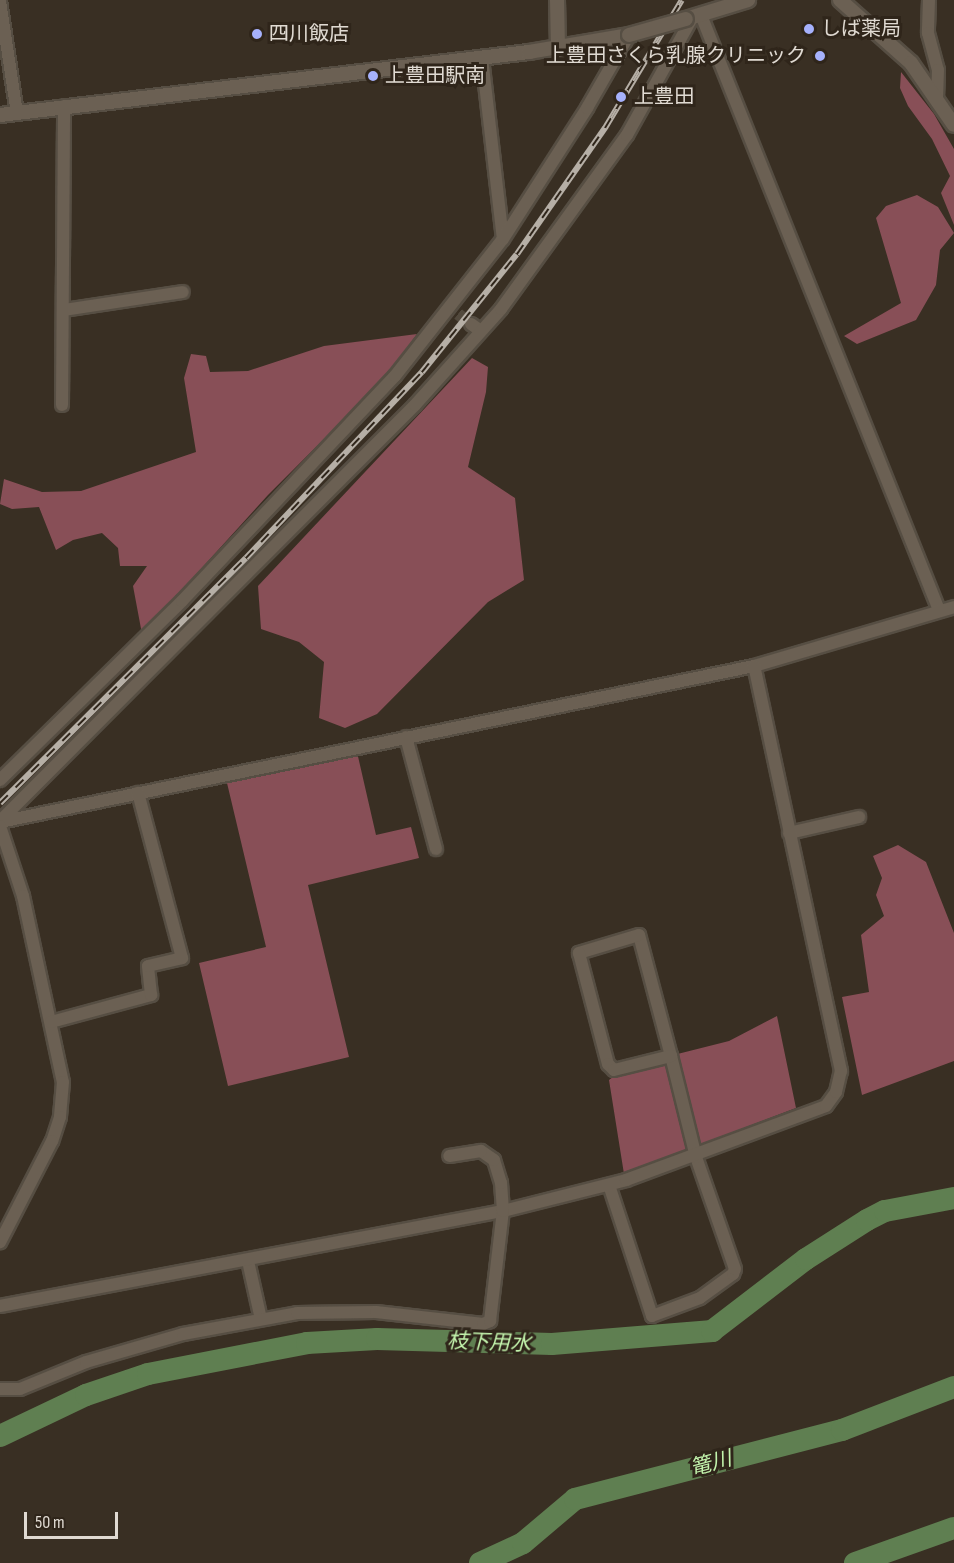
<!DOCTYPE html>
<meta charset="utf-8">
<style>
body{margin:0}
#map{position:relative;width:954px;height:1563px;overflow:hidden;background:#392f23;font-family:"Sofia Sans Condensed","Noto Sans JP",sans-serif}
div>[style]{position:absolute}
.forest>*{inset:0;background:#884f57}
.river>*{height:22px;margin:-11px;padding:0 11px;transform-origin:11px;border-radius:11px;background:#5f7f51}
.minor-tunnel>*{height:12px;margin-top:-6px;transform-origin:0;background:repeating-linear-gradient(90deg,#52493d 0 12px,transparent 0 18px)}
.roads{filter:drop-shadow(2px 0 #564e43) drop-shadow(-2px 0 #564e43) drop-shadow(0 2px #564e43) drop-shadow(0 -2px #564e43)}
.minor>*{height:12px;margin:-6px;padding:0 6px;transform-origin:6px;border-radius:6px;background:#6b6053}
.tertiary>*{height:14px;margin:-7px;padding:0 7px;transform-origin:7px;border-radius:7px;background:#6b6053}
.rail>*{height:6px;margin-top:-3px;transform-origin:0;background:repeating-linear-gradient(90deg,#2f251a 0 11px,#b6afa6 0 22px);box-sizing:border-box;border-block:2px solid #b6afa6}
.bridges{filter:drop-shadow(2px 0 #564e43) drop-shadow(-2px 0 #564e43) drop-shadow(0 2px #564e43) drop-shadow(0 -2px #564e43)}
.tertiary-bridge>*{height:14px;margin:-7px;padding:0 7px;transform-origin:7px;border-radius:7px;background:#6b6053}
.dots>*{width:16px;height:16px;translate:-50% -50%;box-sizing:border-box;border:3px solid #2f251a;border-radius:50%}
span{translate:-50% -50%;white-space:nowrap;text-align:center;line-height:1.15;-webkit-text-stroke:6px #2f251a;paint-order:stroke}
.poi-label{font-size:20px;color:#e0dad2}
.left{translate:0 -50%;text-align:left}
.right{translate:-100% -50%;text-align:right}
.water-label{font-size:21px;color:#c2f3ac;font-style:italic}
.scale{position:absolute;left:24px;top:1512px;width:94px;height:27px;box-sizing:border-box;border:3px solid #e0dad2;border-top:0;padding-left:8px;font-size:18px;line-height:21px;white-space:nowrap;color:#e0dad2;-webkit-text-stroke:4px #2f251a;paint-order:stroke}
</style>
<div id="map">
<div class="forest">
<i style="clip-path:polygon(901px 72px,934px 114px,954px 149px,954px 225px,941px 193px,950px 176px,932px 139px,908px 106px,900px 88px)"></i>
<i style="clip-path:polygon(917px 195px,938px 207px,954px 233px,940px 250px,936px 285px,916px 320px,857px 344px,844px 336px,901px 303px,876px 218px,886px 206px)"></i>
<i style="clip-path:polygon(417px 334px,386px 377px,268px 495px,142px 634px,133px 586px,147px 566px,120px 566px,118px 548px,102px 533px,73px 540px,56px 550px,39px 507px,12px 509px,0 504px,4px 479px,42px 492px,81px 491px,196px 452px,184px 378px,191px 354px,206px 356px,210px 372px,248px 371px,324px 346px)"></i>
<i style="clip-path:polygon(472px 358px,488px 367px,486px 392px,468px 467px,515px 498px,524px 580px,488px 602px,377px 714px,345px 728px,319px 718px,324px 662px,299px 642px,261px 629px,258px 586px)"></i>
<i style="clip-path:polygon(357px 752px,376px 835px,411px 827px,419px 858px,308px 885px,349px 1057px,228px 1086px,199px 963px,266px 947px,227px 783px)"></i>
<i style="clip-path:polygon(898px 845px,926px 862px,954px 933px,954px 1061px,862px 1095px,842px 997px,869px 992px,861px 935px,884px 916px,876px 895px,882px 878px,873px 856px)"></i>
<i style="clip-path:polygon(777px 1016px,796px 1108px,624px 1174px,609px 1080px,626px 1067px,729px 1041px)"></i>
</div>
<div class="river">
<i style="left:0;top:1436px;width:95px;rotate:-25.5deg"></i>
<i style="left:86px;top:1395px;width:65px;rotate:-18.7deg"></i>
<i style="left:148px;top:1374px;width:162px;rotate:-11deg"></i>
<i style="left:307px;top:1343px;width:70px;rotate:-3.3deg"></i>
<i style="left:377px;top:1339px;width:175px;rotate:1.6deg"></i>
<i style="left:552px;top:1344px;width:161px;rotate:-4.6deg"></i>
<i style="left:712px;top:1331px;width:118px;rotate:-37.5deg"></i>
<i style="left:806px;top:1259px;width:72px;rotate:-32.6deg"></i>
<i style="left:867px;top:1220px;width:20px;rotate:-27deg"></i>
<i style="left:885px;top:1211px;width:70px;rotate:-10.7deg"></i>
<i style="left:480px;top:1563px;width:47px;rotate:-24.9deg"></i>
<i style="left:523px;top:1543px;width:68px;rotate:-40.2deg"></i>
<i style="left:575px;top:1499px;width:276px;rotate:-14.5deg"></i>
<i style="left:842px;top:1430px;width:120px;rotate:-21deg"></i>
<i style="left:855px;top:1563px;width:105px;rotate:-19.5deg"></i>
</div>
<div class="minor-tunnel">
<i style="left:458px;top:314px;width:16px;rotate:38deg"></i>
</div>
<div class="roads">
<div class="minor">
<i style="left:929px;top:0;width:33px;rotate:92deg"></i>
<i style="left:928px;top:33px;width:38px;rotate:75deg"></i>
<i style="left:938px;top:70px;width:28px;rotate:92deg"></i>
<i style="left:0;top:1px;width:113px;rotate:81.4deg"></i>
<i style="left:701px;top:15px;width:641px;rotate:68.2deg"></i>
<i style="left:482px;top:58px;width:182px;rotate:83.4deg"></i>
<i style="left:64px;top:310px;width:120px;rotate:-8.6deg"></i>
<i style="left:471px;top:324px;width:12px;rotate:35deg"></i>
<i style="left:62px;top:405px;width:299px;rotate:-89.6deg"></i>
<i style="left:406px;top:737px;width:116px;rotate:75deg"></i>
<i style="left:0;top:780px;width:255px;rotate:-44.5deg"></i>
<i style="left:182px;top:601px;width:310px;rotate:-46.6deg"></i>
<i style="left:395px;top:376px;width:174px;rotate:-51.8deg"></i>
<i style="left:503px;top:239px;width:156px;rotate:-57.3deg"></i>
<i style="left:587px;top:108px;width:84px;rotate:-60.1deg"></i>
<i style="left:0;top:821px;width:588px;rotate:-45.07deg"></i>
<i style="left:415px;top:405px;width:129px;rotate:-48.1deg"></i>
<i style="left:501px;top:309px;width:215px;rotate:-54.1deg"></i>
<i style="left:627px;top:135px;width:134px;rotate:-60.9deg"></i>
<i style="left:0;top:822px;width:770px;rotate:-11.69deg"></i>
<i style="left:754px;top:666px;width:209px;rotate:-16.4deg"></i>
<i style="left:0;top:826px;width:74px;rotate:71.8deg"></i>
<i style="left:23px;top:896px;width:190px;rotate:77.9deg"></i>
<i style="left:63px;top:1082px;width:35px;rotate:95deg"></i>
<i style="left:60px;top:1117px;width:25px;rotate:108deg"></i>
<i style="left:52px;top:1141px;width:114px;rotate:117.2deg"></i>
<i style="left:789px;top:833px;width:72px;rotate:-12.9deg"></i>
<i style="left:51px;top:1022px;width:104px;rotate:-15.1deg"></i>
<i style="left:151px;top:995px;width:29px;rotate:-96deg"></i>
<i style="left:148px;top:966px;width:35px;rotate:-13deg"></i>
<i style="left:182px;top:958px;width:171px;rotate:-104.9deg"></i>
<i style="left:609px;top:1185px;width:138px;rotate:71.8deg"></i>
<i style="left:652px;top:1316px;width:51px;rotate:-20.6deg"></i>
<i style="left:700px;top:1298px;width:41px;rotate:-36deg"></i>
<i style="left:733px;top:1274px;width:5px;rotate:-68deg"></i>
<i style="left:735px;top:1269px;width:119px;rotate:-109.2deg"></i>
<i style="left:696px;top:1157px;width:104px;rotate:-103.9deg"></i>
<i style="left:671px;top:1056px;width:125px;rotate:-104.8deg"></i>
<i style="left:639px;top:935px;width:63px;rotate:163.3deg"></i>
<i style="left:579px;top:953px;width:115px;rotate:75.4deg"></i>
<i style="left:608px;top:1064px;width:8px;rotate:45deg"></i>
<i style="left:614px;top:1070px;width:59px;rotate:-13.8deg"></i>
<i style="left:248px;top:1261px;width:59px;rotate:77.4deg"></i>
<i style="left:0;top:1306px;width:512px;rotate:-10.7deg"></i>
<i style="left:503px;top:1211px;width:127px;rotate:-14.1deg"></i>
<i style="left:626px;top:1180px;width:213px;rotate:-20.3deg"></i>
<i style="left:826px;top:1106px;width:17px;rotate:-54deg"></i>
<i style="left:836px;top:1092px;width:22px;rotate:-77deg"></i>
<i style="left:841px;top:1071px;width:414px;rotate:-102.1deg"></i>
<i style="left:0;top:1389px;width:20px"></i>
<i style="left:20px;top:1389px;width:71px;rotate:-22.2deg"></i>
<i style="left:86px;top:1362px;width:101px;rotate:-16.1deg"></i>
<i style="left:183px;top:1334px;width:116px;rotate:-10.4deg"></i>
<i style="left:297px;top:1313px;width:79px;rotate:-0.7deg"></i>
<i style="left:376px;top:1312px;width:108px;rotate:6.4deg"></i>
<i style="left:483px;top:1324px;width:8px;rotate:-23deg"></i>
<i style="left:490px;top:1321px;width:111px;rotate:-83.3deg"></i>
<i style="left:503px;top:1211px;width:28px;rotate:-94deg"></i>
<i style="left:501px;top:1183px;width:24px;rotate:-107deg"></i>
<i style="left:494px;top:1160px;width:16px;rotate:-145deg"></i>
<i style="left:481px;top:1151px;width:32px;rotate:171deg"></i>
</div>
<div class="tertiary">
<i style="left:557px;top:0;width:48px;rotate:88.8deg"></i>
<i style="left:840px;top:0;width:95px;rotate:41.6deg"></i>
<i style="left:911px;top:63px;width:75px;rotate:55.3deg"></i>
<i style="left:686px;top:19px;width:65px;rotate:-17deg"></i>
<i style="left:0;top:115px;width:533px;rotate:-6.79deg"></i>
<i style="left:529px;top:52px;width:101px;rotate:-9.6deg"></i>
</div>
</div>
<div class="rail">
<i style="left:0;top:803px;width:347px;rotate:-44.9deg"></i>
<i style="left:246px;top:558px;width:256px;rotate:-46.6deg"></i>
<i style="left:422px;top:372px;width:151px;rotate:-51.2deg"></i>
<i style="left:517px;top:254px;width:154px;rotate:-55.1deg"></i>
<i style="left:605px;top:128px;width:149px;rotate:-59deg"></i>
</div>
<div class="bridges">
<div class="tertiary-bridge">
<i style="left:629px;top:35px;width:59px;rotate:-15.7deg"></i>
</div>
</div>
<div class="dots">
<i style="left:809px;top:29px;background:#a6b1fc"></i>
<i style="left:257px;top:34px;background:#a6b1fc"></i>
<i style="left:820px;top:56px;background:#a6b1fc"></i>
<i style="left:373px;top:76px;background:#a6b1fc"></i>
<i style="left:621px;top:97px;background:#a6b1fc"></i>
</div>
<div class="poi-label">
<span class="left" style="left:821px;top:29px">しば薬局</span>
<span class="left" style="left:269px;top:34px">四川飯店</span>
<span class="right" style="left:806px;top:56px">上豊田さくら乳腺クリニック</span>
<span class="left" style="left:385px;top:76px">上豊田駅南</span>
<span class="left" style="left:634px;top:97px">上豊田</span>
</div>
<div class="water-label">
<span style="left:489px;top:1343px;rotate:2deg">枝下用水</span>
<span style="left:711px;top:1464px;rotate:-15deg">篭川</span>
</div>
<div class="scale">50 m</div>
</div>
